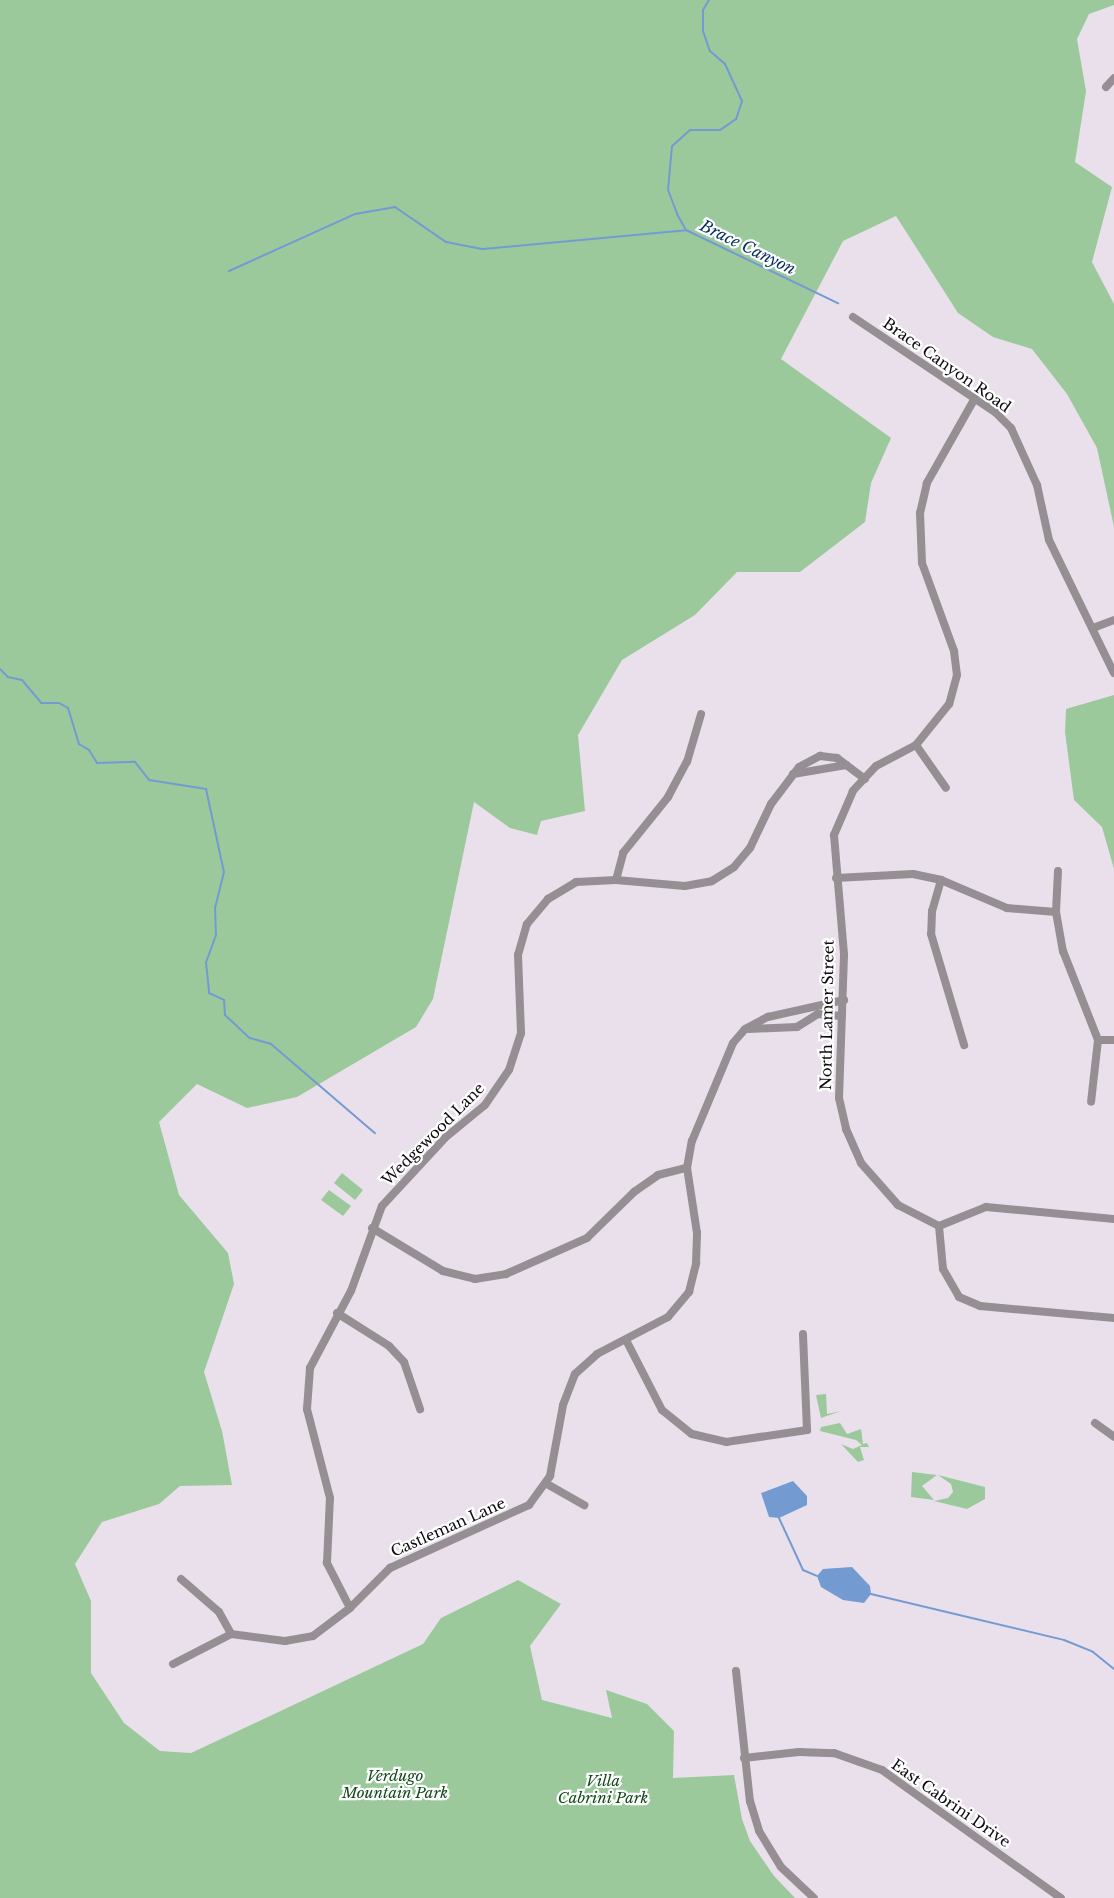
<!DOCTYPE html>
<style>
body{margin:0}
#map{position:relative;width:1114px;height:1898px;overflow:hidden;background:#eae0ec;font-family:"Libre Baskerville",serif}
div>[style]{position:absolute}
.green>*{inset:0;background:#9bc99c}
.water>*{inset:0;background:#739bd2}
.stream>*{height:2px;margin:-1px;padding:0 1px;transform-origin:1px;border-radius:1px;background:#739bd2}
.minor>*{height:8px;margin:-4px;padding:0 4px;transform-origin:4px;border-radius:4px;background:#958f93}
span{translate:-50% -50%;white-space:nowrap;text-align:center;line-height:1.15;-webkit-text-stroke:4.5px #fff;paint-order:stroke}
.street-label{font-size:15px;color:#0d0a0e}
.park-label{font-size:15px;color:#104a18;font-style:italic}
.water-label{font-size:16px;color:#032d5e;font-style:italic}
</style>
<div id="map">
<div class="green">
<i style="clip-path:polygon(0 0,1114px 0,1114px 5px,1089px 14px,1077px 39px,1086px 91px,1075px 162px,1112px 187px,1092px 262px,1114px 304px,1114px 527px,1097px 448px,1067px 394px,1032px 349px,993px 337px,958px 313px,896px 216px,843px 241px,781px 359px,891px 438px,871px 483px,865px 522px,800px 572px,737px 572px,695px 615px,622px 660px,578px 735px,585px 811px,541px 821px,537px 835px,510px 828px,474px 802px,433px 999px,416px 1027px,297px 1097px,247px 1108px,197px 1084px,159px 1122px,179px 1195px,228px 1253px,234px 1284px,204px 1372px,222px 1431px,232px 1485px,180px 1486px,159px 1504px,102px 1522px,75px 1564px,91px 1601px,91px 1673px,124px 1723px,160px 1751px,191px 1753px,423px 1644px,441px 1618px,518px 1580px,561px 1604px,530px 1646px,542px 1700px,612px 1718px,606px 1690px,647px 1704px,674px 1731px,673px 1778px,734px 1775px,742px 1819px,750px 1841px,774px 1876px,795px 1898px,0 1898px)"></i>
<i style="clip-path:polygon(1114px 695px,1114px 869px,1102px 827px,1074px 800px,1065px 732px,1066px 709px)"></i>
<i style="clip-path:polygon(342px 1173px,363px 1190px,355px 1200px,334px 1183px)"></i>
<i style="clip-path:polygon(329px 1190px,351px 1206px,343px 1216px,321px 1200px)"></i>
<i style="clip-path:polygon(826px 1394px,827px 1414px,841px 1411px,821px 1418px,816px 1395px)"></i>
<i style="clip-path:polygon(840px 1423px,847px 1434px,861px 1429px,863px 1444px,867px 1443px,869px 1447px,860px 1447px,864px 1460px,858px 1462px,841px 1444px,853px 1449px,862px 1445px,856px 1440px,820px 1431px,821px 1427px)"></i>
<i style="clip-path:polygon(912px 1472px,937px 1475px,922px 1486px,934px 1500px,911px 1497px)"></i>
<i style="clip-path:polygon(938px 1475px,985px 1487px,985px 1499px,967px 1509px,934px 1501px,948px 1498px,953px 1492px,951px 1484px)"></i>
</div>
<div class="water">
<i style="clip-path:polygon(793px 1481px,807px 1496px,807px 1505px,779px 1518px,769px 1517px,761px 1493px)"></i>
<i style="clip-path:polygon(852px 1567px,870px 1586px,871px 1594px,864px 1603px,843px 1600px,821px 1587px,817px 1576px,823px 1569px)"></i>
</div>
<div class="stream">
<i style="left:709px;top:0;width:12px;rotate:121deg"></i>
<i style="left:703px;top:10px;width:21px;rotate:90deg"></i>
<i style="left:703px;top:31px;width:21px;rotate:71deg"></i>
<i style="left:710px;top:51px;width:20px;rotate:41deg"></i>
<i style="left:725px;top:64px;width:41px;rotate:65.3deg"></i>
<i style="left:742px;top:101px;width:19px;rotate:108deg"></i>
<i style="left:736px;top:119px;width:19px;rotate:145deg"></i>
<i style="left:720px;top:130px;width:30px;rotate:180deg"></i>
<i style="left:690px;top:130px;width:24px;rotate:138deg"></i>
<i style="left:672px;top:146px;width:44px;rotate:95.2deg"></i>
<i style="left:668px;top:190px;width:26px;rotate:69deg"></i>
<i style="left:677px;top:214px;width:18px;rotate:61deg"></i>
<i style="left:686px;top:230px;width:169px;rotate:25.7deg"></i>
<i style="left:229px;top:271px;width:138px;rotate:-24.3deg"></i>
<i style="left:355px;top:214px;width:41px;rotate:-9.9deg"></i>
<i style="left:395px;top:207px;width:62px;rotate:34.5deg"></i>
<i style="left:446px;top:242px;width:38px;rotate:11deg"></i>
<i style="left:483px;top:249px;width:204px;rotate:-5.3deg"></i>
<i style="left:0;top:669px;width:11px;rotate:45deg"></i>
<i style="left:8px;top:677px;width:14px;rotate:12deg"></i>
<i style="left:22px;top:680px;width:30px;rotate:50deg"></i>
<i style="left:41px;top:703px;width:18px"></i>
<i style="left:59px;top:703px;width:10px;rotate:29deg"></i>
<i style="left:68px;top:708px;width:38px;rotate:73deg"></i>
<i style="left:79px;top:744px;width:12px;rotate:31deg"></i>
<i style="left:89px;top:750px;width:15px;rotate:58deg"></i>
<i style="left:97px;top:763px;width:38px;rotate:-2deg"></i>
<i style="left:135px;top:762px;width:23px;rotate:52deg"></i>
<i style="left:149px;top:780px;width:58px;rotate:9deg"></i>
<i style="left:206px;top:789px;width:85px;rotate:77.8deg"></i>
<i style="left:224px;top:872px;width:36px;rotate:104deg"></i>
<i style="left:215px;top:907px;width:28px;rotate:88deg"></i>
<i style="left:216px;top:935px;width:29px;rotate:110deg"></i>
<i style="left:206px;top:962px;width:31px;rotate:84deg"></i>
<i style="left:209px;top:993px;width:17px;rotate:25deg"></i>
<i style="left:224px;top:1000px;width:15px;rotate:86deg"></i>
<i style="left:225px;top:1015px;width:34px;rotate:43deg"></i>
<i style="left:250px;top:1038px;width:22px;rotate:16deg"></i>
<i style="left:271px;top:1044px;width:137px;rotate:40.6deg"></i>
<i style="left:779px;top:1518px;width:57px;rotate:65.2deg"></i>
<i style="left:803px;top:1570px;width:15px;rotate:23deg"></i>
<i style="left:871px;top:1594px;width:198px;rotate:13.4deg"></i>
<i style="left:1064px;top:1640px;width:31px;rotate:22deg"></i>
<i style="left:1093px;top:1652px;width:27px;rotate:39deg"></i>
</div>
<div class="minor">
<i style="left:1106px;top:87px;width:12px;rotate:-48deg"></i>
<i style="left:853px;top:317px;width:171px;rotate:33.8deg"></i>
<i style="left:995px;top:412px;width:23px;rotate:45deg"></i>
<i style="left:1011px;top:428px;width:63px;rotate:65.5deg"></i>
<i style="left:1037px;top:485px;width:56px;rotate:77.7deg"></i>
<i style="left:1049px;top:540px;width:148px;rotate:64deg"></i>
<i style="left:975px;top:398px;width:98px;rotate:119.5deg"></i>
<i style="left:927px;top:483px;width:31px;rotate:103deg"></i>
<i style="left:920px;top:513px;width:50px;rotate:87.7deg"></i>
<i style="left:922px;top:563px;width:94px;rotate:70deg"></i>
<i style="left:954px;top:651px;width:24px;rotate:83deg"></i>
<i style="left:957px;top:675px;width:30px;rotate:105deg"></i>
<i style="left:949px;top:704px;width:53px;rotate:128.8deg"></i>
<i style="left:916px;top:745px;width:45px;rotate:152.3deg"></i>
<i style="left:876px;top:766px;width:34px;rotate:133deg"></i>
<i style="left:853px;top:791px;width:48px;rotate:113.4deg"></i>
<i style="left:834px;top:835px;width:120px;rotate:85.2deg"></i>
<i style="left:844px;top:955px;width:143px;rotate:92deg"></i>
<i style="left:839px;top:1098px;width:32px;rotate:77deg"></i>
<i style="left:846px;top:1129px;width:37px;rotate:66deg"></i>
<i style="left:861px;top:1163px;width:56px;rotate:48.6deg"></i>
<i style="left:898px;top:1205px;width:46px;rotate:27.1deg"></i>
<i style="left:939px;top:1226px;width:51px;rotate:-22deg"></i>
<i style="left:986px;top:1207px;width:129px;rotate:5.4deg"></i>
<i style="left:1093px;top:628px;width:22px;rotate:-21deg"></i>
<i style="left:916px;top:745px;width:52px;rotate:55.1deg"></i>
<i style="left:793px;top:774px;width:54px;rotate:-9.6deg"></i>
<i style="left:1058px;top:871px;width:41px;rotate:92.8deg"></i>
<i style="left:1056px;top:912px;width:40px;rotate:80deg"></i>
<i style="left:1063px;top:951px;width:96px;rotate:68.5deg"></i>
<i style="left:1098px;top:1040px;width:62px;rotate:96.4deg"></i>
<i style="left:836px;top:878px;width:77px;rotate:-3deg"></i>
<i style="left:913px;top:874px;width:29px;rotate:12deg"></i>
<i style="left:941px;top:880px;width:72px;rotate:23deg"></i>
<i style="left:1007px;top:908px;width:49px;rotate:4.7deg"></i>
<i style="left:616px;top:880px;width:28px;rotate:-75deg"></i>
<i style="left:623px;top:853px;width:72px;rotate:-51.2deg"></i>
<i style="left:668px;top:797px;width:40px;rotate:-62deg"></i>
<i style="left:687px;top:762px;width:50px;rotate:-73.7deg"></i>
<i style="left:941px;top:880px;width:32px;rotate:106deg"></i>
<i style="left:932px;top:911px;width:23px;rotate:92deg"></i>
<i style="left:931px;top:934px;width:116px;rotate:73.4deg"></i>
<i style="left:749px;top:1029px;width:48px;rotate:-2.4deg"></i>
<i style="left:797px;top:1027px;width:25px;rotate:-32deg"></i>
<i style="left:818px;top:1014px;width:24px;rotate:5deg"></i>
<i style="left:1098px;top:1040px;width:16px"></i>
<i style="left:939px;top:1226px;width:43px;rotate:84.7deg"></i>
<i style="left:943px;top:1269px;width:32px;rotate:60deg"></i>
<i style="left:959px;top:1297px;width:23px;rotate:23deg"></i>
<i style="left:980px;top:1306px;width:135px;rotate:5.1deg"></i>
<i style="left:372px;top:1228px;width:83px;rotate:31.2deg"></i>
<i style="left:443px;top:1271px;width:33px;rotate:14deg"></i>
<i style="left:475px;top:1279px;width:31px;rotate:-9deg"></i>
<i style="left:506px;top:1274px;width:89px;rotate:-24deg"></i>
<i style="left:587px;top:1238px;width:66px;rotate:-44.4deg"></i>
<i style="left:634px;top:1192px;width:29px;rotate:-35deg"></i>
<i style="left:658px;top:1175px;width:30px;rotate:-14deg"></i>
<i style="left:337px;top:1313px;width:62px;rotate:32.4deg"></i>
<i style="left:389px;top:1346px;width:22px;rotate:47deg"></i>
<i style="left:404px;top:1362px;width:50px;rotate:71.2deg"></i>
<i style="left:626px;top:1340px;width:79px;rotate:62.8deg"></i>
<i style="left:662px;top:1410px;width:38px;rotate:39deg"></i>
<i style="left:692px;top:1434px;width:35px;rotate:13deg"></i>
<i style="left:726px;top:1442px;width:82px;rotate:-8.4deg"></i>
<i style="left:807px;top:1430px;width:96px;rotate:-92.4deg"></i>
<i style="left:1095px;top:1423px;width:24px;rotate:36deg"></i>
<i style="left:547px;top:1484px;width:43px;rotate:29.6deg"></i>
<i style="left:181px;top:1579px;width:50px;rotate:41deg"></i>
<i style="left:219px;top:1612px;width:25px;rotate:61deg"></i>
<i style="left:350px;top:1608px;width:51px;rotate:-117.1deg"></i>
<i style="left:327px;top:1563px;width:65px;rotate:-87.4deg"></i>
<i style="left:330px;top:1498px;width:92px;rotate:-104.5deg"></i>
<i style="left:307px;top:1409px;width:41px;rotate:-85.8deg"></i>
<i style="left:310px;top:1368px;width:87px;rotate:-62deg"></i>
<i style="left:351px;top:1291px;width:90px;rotate:-70deg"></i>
<i style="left:382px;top:1206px;width:94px;rotate:-47.2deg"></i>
<i style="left:446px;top:1137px;width:50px;rotate:-39.4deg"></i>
<i style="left:485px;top:1105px;width:42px;rotate:-55.6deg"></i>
<i style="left:509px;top:1070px;width:39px;rotate:-72deg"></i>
<i style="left:521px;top:1033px;width:78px;rotate:-92.2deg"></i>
<i style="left:518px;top:955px;width:32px;rotate:-74deg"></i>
<i style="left:527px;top:924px;width:33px;rotate:-50deg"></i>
<i style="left:548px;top:899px;width:33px;rotate:-31deg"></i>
<i style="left:576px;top:882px;width:40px;rotate:-2.9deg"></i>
<i style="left:616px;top:880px;width:69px;rotate:5deg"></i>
<i style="left:685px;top:886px;width:27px;rotate:-10deg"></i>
<i style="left:712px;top:881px;width:26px;rotate:-32deg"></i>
<i style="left:734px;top:867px;width:25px;rotate:-50deg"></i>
<i style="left:750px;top:848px;width:49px;rotate:-64.5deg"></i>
<i style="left:771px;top:804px;width:46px;rotate:-52.9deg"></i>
<i style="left:799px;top:767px;width:24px;rotate:-28deg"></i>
<i style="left:820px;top:756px;width:17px;rotate:7deg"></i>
<i style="left:837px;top:758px;width:35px;rotate:37deg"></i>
<i style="left:173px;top:1664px;width:65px;rotate:-27.3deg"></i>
<i style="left:231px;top:1634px;width:54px;rotate:7.4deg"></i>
<i style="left:285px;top:1641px;width:28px;rotate:-10deg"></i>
<i style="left:313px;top:1636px;width:46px;rotate:-37.1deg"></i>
<i style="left:350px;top:1608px;width:57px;rotate:-45deg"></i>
<i style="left:390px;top:1568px;width:153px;rotate:-24.4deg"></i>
<i style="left:529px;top:1505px;width:36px;rotate:-54deg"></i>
<i style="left:550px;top:1476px;width:72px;rotate:-79.6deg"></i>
<i style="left:563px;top:1405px;width:33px;rotate:-69deg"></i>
<i style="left:575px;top:1374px;width:30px;rotate:-42deg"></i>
<i style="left:597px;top:1354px;width:80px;rotate:-27.5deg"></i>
<i style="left:668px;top:1317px;width:33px;rotate:-50deg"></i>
<i style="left:689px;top:1292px;width:30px;rotate:-76deg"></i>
<i style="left:696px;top:1263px;width:30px;rotate:-88deg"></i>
<i style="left:697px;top:1233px;width:66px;rotate:-98.7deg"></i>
<i style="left:687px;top:1168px;width:27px;rotate:-80deg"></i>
<i style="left:692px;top:1141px;width:106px;rotate:-67.3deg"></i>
<i style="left:733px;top:1043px;width:18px;rotate:-49deg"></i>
<i style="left:745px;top:1029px;width:26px;rotate:-28deg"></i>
<i style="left:768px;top:1017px;width:78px;rotate:-12.6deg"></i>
<i style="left:736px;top:1671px;width:131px;rotate:83.9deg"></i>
<i style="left:750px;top:1801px;width:31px;rotate:73deg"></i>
<i style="left:759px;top:1831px;width:42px;rotate:58.6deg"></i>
<i style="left:781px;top:1867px;width:45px;rotate:43.2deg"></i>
<i style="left:744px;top:1758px;width:55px;rotate:-6.2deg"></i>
<i style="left:799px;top:1752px;width:35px;rotate:2deg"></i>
<i style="left:834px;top:1753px;width:51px;rotate:19.5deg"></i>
<i style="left:882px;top:1770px;width:220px;rotate:35.6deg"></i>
</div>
<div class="street-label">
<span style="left:947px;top:365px;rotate:35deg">Brace Canyon Road</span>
<span style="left:827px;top:1015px;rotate:-89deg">North Lamer Street</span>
<span style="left:433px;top:1134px;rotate:-45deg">Wedgewood Lane</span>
<span style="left:448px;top:1527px;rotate:-24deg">Castleman Lane</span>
<span style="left:951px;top:1803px;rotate:35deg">East Cabrini Drive</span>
</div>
<div class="park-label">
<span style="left:395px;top:1784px">Verdugo<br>Mountain Park</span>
<span style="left:603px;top:1789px">Villa<br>Cabrini Park</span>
</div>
<div class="water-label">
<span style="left:748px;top:247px;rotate:26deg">Brace Canyon</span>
</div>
</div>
